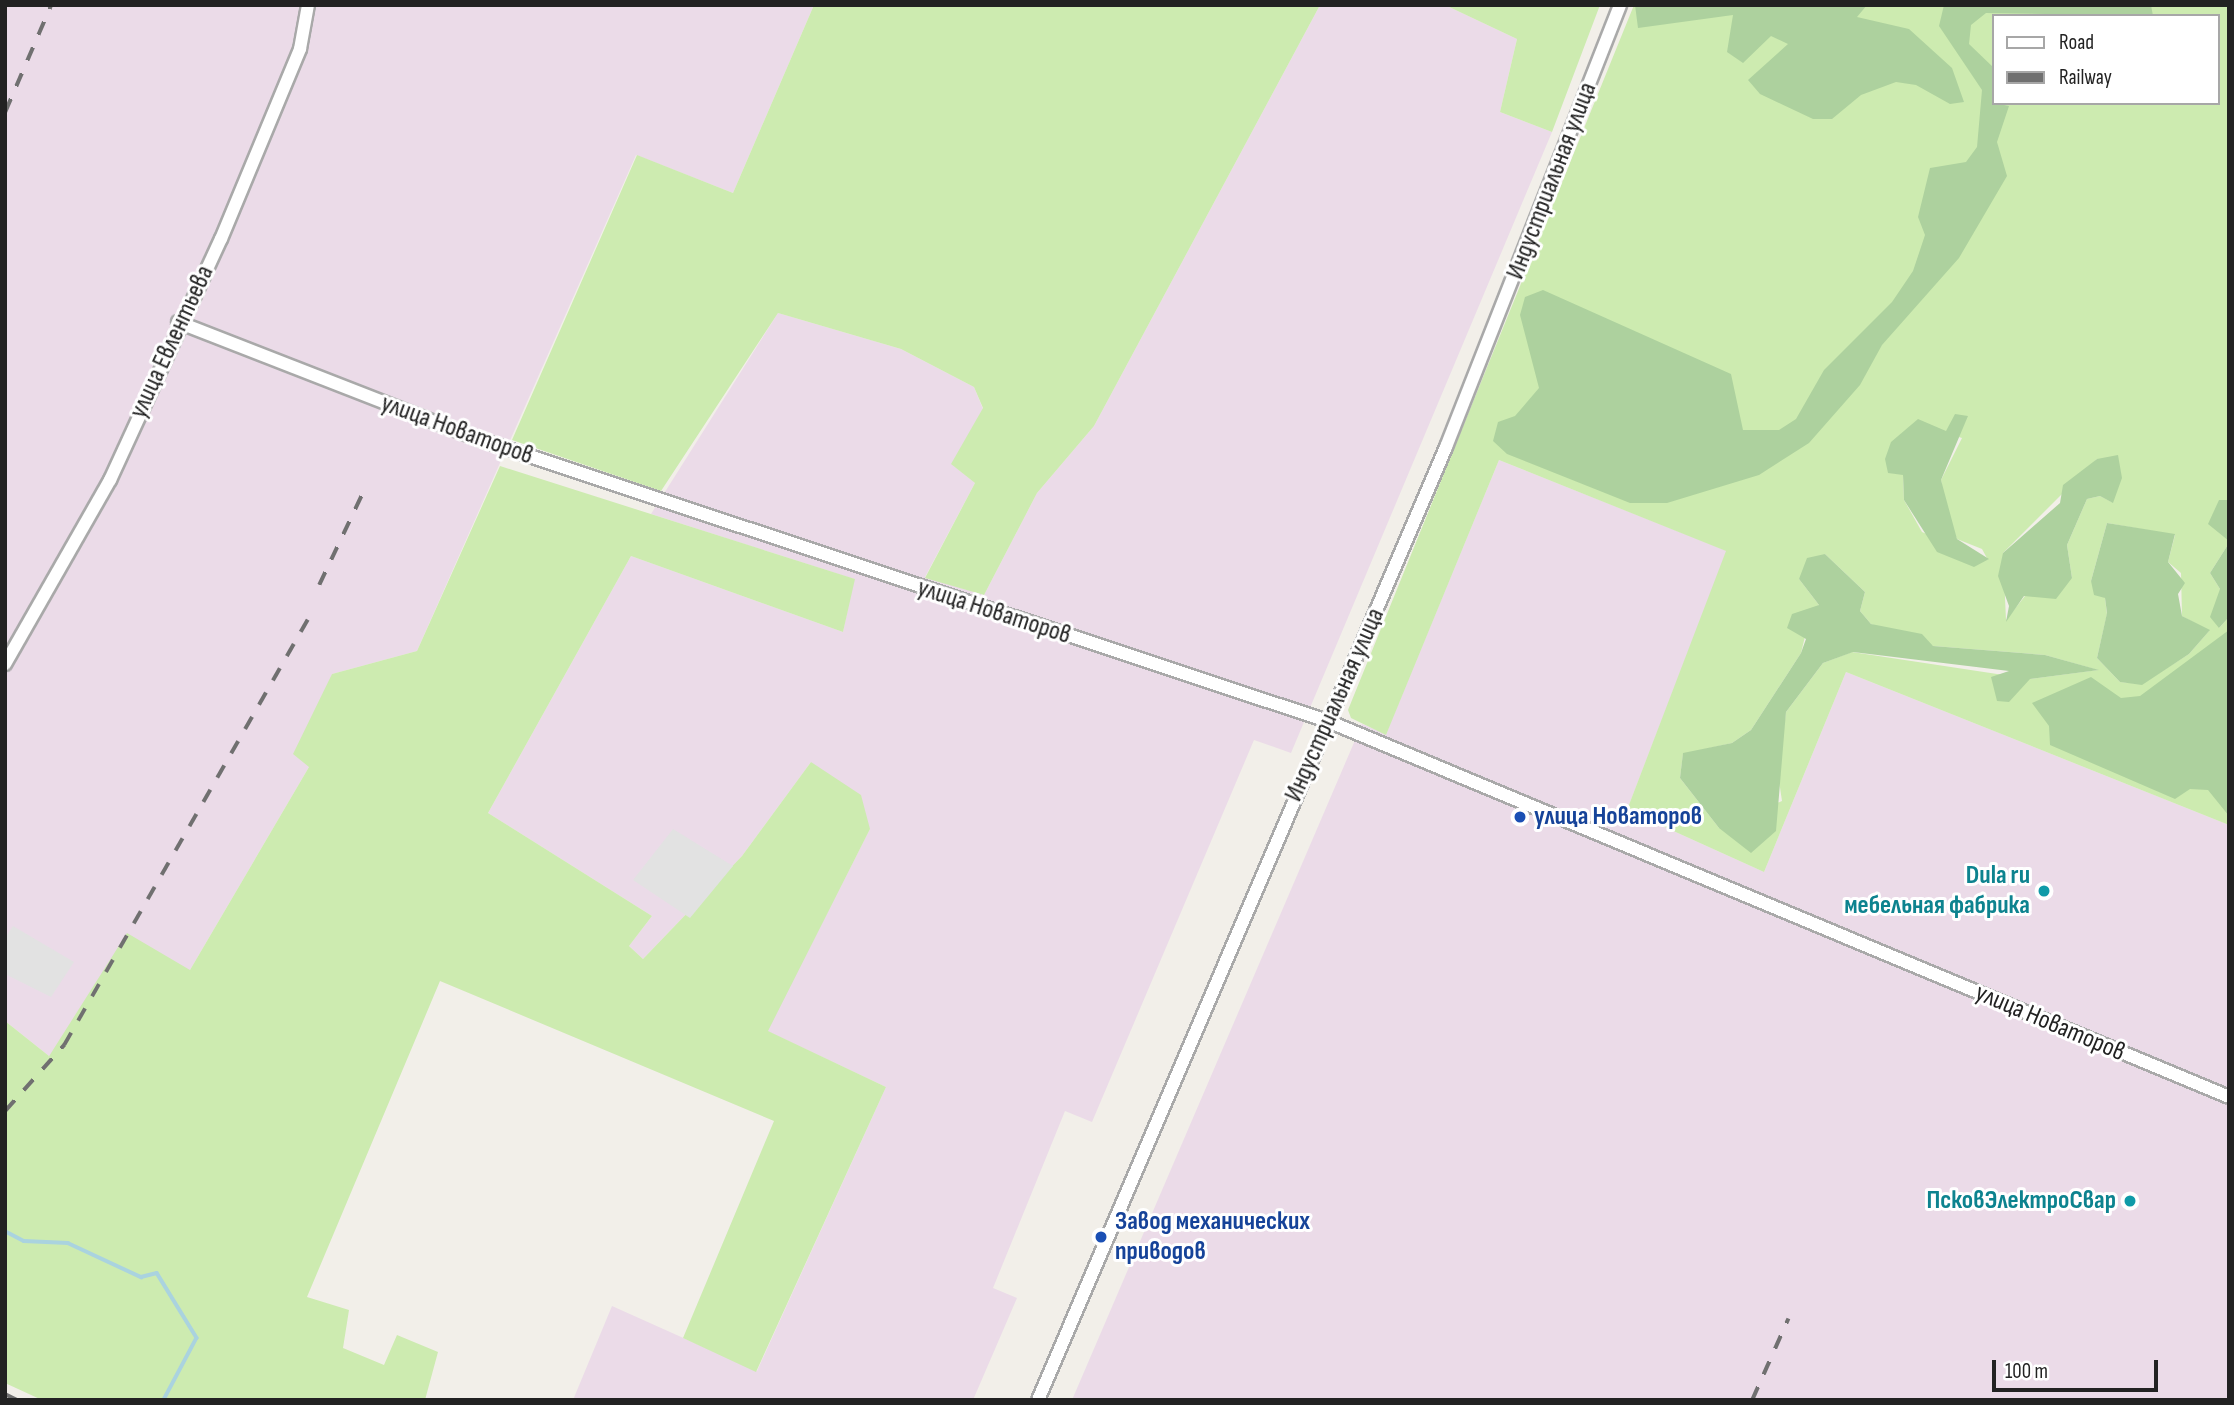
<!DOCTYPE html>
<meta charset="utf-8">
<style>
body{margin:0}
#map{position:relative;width:2234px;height:1405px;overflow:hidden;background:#f2efe9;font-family:"Sofia Sans Condensed",sans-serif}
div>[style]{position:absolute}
.industrial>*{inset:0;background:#ebdbe8}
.grass>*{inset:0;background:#cdebb0}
.forest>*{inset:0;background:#add19e}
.parking>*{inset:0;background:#e2e2e2}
.stream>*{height:3.5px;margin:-1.75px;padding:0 1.75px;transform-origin:1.75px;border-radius:1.75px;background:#aad3df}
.roads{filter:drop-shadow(2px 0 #a9a9a9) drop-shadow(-2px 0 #a9a9a9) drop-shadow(0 2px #a9a9a9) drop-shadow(0 -2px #a9a9a9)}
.minor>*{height:12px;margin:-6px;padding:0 6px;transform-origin:6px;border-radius:6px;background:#fff}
.rail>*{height:3.5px;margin-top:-1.75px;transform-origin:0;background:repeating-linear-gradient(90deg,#707070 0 14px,transparent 0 28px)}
.dots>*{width:19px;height:19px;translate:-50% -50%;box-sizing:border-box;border:4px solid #fff;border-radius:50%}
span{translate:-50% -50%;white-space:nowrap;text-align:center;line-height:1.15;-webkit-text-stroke:6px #fff;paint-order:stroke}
.street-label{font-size:26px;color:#222}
.transit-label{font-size:26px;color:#164399;font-weight:700}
.left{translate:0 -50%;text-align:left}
.culture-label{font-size:26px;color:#0d838f;font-weight:700}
.right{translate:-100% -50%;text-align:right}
.frame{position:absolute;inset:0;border:7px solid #222;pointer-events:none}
.legend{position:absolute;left:1992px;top:14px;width:228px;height:91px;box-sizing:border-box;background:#fff;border:2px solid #a7a7a7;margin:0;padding:9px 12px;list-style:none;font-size:21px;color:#222}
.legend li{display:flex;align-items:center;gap:14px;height:35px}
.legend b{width:35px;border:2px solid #a7a7a7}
.scale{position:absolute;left:1992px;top:1360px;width:166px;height:32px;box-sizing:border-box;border:4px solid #222;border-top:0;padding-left:9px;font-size:21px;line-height:24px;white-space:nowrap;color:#222;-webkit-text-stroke:5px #fff;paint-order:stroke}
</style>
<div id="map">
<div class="industrial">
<i style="clip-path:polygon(5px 5px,814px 5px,733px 193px,636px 155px,417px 651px,332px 674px,309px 767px,190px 970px,49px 1056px,5px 1021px)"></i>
<i style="clip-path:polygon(1320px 5px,1445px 5px,1517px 39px,1500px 112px,1552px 132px,1291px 753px,1254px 740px,1092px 1122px,1065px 1111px,993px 1288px,1017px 1298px,973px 1400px,573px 1400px,612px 1306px,757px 1371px,886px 1087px,767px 1031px,870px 829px,811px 762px,742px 856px,643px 959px,629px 946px,652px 916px,488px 813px,631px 556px,843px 632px,854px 579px,651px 514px,778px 313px,901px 349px,974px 387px,983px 409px,952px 464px,975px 483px,925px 577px,984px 595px,1037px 493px,1094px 426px)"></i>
<i style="clip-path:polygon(1499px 460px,1727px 551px,1627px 810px,1764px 872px,1846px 672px,2229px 825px,2229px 1400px,1072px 1400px,1362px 724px,1386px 734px)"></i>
</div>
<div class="grass">
<i style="clip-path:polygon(814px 5px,1320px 5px,1094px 426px,1037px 493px,984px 595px,925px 578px,975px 483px,951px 464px,983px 408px,974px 387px,901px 349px,778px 313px,661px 491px,512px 440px,637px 155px,733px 193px)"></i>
<i style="clip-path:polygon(1445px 5px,1600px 5px,1552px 132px,1500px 112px,1517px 39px)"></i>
<i style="clip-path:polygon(evenodd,1634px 5px,2229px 5px,2229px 500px,2219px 500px,2229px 543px,2210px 573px,2220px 589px,2219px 628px,2229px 617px,2229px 825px,1846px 672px,1764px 872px,1627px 810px,1726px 551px,1499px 460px,1386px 735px,1351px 718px,1348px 710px,1634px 5px,1994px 16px,2218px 16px,2218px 103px,1994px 103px,1994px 16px,1634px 5px,1935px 430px,1962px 438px,1941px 480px,1947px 516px,1957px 539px,1982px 549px,1988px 560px,1922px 532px,1904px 500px,1903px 475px,1935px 430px,1634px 5px,2097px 459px,2112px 502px,2100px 496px,2087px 499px,2067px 545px,2072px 578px,2025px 596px,2006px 620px,2003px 553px,2097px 459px,1634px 5px,2107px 523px,2175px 535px,2168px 562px,2181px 573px,2182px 616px,2209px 631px,2189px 654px,2142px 684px,2120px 682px,2097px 658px,2107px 614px,2105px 598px,2091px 581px,2107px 523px,1634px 5px,1825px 554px,1865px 592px,1860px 611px,1871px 624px,1933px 646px,2045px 655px,2098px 670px,2030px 679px,1852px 652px,1823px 663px,1786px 712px,1778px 774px,1782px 801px,1719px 828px,1680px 778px,1683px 754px,1732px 743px,1751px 730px,1801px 653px,1811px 612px,1819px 605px,1799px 579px,1825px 554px)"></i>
<i style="clip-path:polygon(500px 466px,855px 579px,843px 632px,631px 556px,488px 813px,652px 916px,629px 946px,643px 959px,742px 856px,811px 762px,861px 795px,870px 829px,768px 1031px,886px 1087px,756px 1372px,683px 1338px,774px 1121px,440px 981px,307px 1297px,349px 1310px,343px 1348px,384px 1365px,397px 1335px,438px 1352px,425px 1400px,42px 1400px,5px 1383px,5px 1021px,49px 1056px,46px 1061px,127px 933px,190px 970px,309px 767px,293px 754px,332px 674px,417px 651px)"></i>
</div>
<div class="forest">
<i style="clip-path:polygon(1635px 5px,1867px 5px,1857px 17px,1909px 29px,1952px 68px,1964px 102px,1950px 104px,1916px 85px,1896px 82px,1861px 95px,1832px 119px,1813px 119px,1760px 94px,1748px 80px,1788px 44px,1771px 36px,1743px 63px,1727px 52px,1733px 15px,1638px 28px)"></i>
<i style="clip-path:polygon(1944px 5px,2151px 5px,2153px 16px,1986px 13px,1971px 25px,1969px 44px,1994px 68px,1994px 103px,2009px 106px,1997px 142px,2007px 176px,1959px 258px,1882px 345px,1860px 385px,1809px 443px,1759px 475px,1667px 503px,1630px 503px,1507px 454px,1493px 441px,1498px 422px,1515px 416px,1539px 388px,1520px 315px,1525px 297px,1543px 290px,1731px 374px,1743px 430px,1779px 430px,1796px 419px,1824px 370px,1892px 302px,1913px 271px,1925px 235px,1918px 217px,1930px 168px,1966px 162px,1977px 147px,1982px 90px,1939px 26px)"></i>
<i style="clip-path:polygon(1955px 414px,1968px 416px,1941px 480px,1957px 539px,1989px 559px,1974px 567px,1937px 552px,1904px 500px,1903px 475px,1888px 473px,1885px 459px,1891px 442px,1918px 419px,1946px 431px)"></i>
<i style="clip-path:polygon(2118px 455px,2122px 478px,2113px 503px,2100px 496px,2087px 499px,2067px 545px,2072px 578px,2056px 599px,2024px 596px,2006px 622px,2009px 606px,1998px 576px,2003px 553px,2060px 503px,2063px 485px,2097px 459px)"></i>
<i style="clip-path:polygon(2219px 500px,2229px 500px,2229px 541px,2208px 524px)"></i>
<i style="clip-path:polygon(2107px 523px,2175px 534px,2168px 562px,2185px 583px,2178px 594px,2182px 616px,2210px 630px,2189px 654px,2142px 685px,2120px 682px,2097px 658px,2107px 613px,2105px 598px,2094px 595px,2091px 581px)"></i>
<i style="clip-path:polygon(2229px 543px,2229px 617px,2219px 628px,2210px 617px,2220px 589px,2210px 573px)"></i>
<i style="clip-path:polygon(1825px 554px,1865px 592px,1860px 611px,1871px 624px,1922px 634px,1933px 646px,2045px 655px,2099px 670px,2030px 679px,2009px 702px,1997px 701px,1991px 677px,2009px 671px,1853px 652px,1823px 663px,1786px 712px,1776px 831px,1751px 853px,1719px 828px,1680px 778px,1683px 753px,1732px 743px,1751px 730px,1801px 653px,1806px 639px,1787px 628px,1792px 614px,1819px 605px,1799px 579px,1807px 558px)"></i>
<i style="clip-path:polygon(2229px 630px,2229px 816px,2208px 790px,2190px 789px,2175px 799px,2050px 745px,2049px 726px,2032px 703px,2091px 677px,2121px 698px,2140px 696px)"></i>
</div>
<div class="parking">
<i style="clip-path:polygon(673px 829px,733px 866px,690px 918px,633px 880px)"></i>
<i style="clip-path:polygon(13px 926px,74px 962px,51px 997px,5px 974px,5px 938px)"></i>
</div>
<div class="stream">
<i style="left:5px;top:1231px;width:21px;rotate:28deg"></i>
<i style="left:24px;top:1241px;width:44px;rotate:2.6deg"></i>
<i style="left:68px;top:1243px;width:81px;rotate:25deg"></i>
<i style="left:141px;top:1277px;width:16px;rotate:-14deg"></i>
<i style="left:157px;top:1273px;width:76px;rotate:58.4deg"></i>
<i style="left:197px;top:1338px;width:70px;rotate:118deg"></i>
</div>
<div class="roads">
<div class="minor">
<i style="left:178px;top:322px;width:325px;rotate:21.3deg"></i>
<i style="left:481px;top:440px;width:895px;rotate:18.37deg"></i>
<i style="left:1330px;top:722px;width:974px;rotate:22.64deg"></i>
<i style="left:5px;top:664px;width:212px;rotate:-60.3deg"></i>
<i style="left:110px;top:480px;width:265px;rotate:-65.3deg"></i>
<i style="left:221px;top:239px;width:206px;rotate:-67.4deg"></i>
<i style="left:300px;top:49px;width:45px;rotate:-79.7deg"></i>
<i style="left:1038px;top:1400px;width:1037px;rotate:-66.82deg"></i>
<i style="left:1446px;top:447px;width:475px;rotate:-68.5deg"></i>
</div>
</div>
<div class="rail">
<i style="left:5px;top:112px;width:116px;rotate:-66.7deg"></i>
<i style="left:319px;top:585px;width:107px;rotate:-64.6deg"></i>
<i style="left:5px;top:1111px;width:89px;rotate:-48.2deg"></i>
<i style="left:64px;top:1045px;width:495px;rotate:-60.2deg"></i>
<i style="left:5px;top:1394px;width:13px;rotate:27deg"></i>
<i style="left:1752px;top:1400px;width:89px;rotate:-66deg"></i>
</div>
<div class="dots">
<i style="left:1520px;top:817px;background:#1a4fb4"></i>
<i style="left:2044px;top:891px;background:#0f9aa8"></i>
<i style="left:2130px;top:1201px;background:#0f9aa8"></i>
<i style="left:1101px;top:1237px;background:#1a4fb4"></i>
</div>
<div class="street-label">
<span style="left:1552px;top:181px;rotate:-69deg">Индустриальная улица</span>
<span style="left:172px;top:342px;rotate:-65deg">улица Евлентьева</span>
<span style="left:457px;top:430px;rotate:20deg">улица Новаторов</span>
<span style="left:994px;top:612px;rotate:18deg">улица Новаторов</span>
<span style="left:1335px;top:705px;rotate:-66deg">Индустриальная улица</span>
<span style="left:2050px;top:1023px;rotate:23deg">улица Новаторов</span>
</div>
<div class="transit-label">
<span class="left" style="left:1534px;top:817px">улица Новаторов</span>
<span class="left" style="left:1115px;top:1237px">Завод механических<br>приводов</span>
</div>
<div class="culture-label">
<span class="right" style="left:2030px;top:891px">Dula ru<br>мебельная фабрика</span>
<span class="right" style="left:2116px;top:1201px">ПсковЭлектроСвар</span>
</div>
<div class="frame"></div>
<ul class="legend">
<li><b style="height:9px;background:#fff"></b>Road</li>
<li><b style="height:9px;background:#707070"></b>Railway</li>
</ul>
<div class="scale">100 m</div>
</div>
